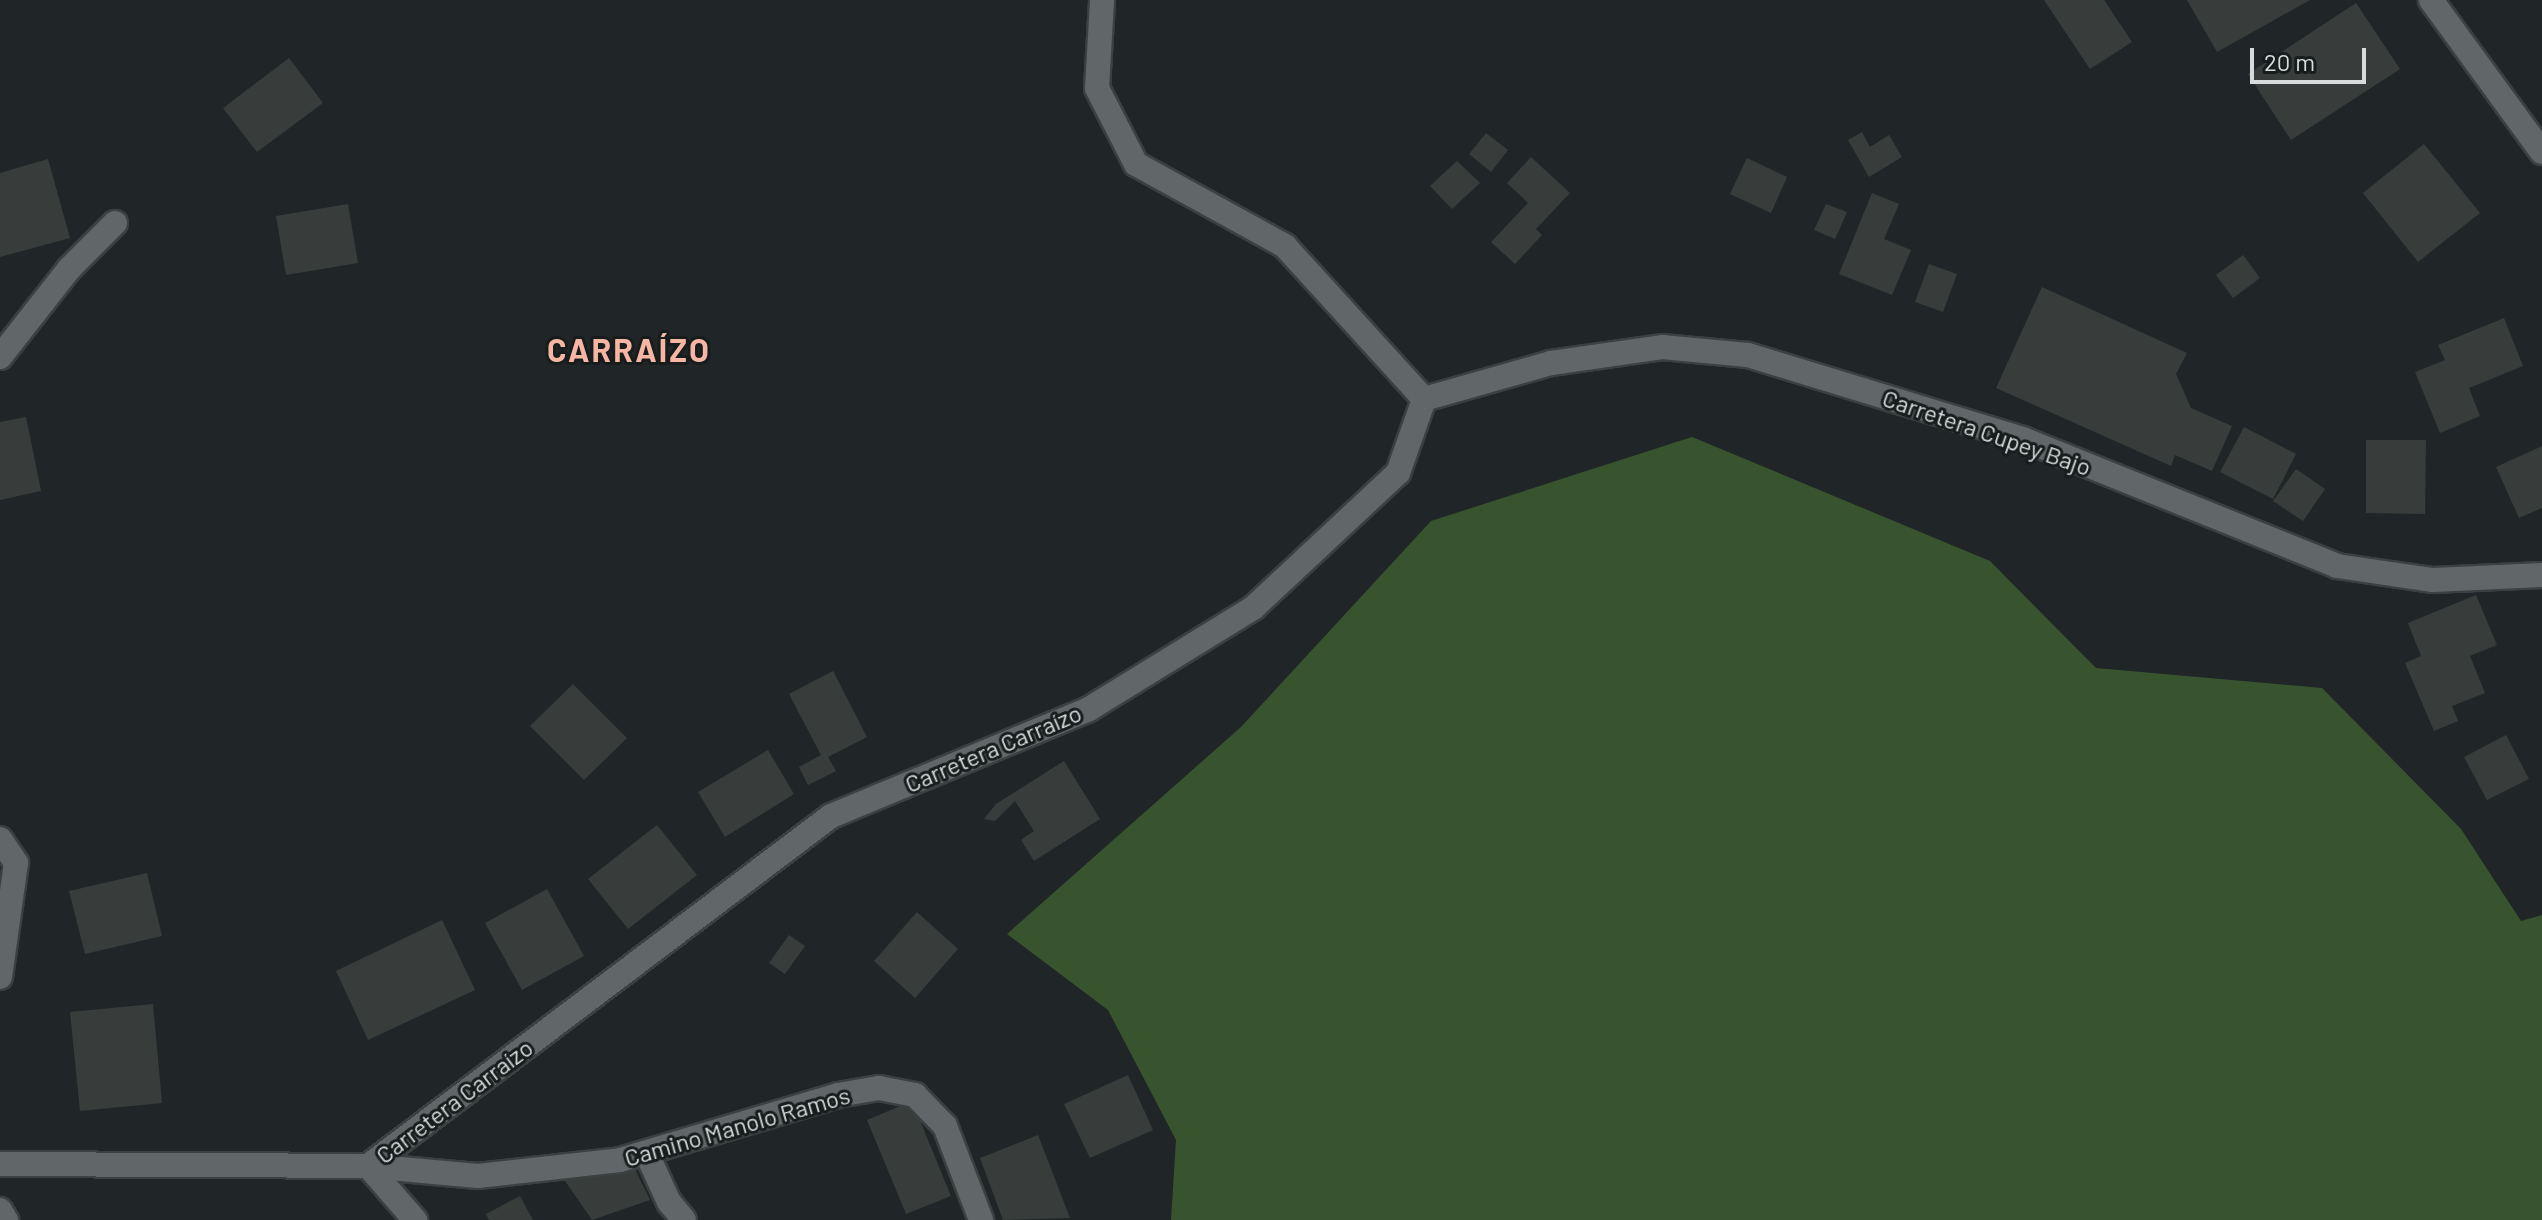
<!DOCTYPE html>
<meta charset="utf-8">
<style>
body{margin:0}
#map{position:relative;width:2542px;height:1220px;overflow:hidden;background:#202627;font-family:Barlow,sans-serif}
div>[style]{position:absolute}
.forest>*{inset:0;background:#38542f}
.building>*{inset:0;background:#383d3b}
.roads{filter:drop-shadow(2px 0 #3b4041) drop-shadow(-2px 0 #3b4041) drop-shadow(0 2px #3b4041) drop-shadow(0 -2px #3b4041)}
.street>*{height:24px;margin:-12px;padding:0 12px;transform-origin:12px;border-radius:12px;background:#616768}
.secondary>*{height:24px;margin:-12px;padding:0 12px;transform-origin:12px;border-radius:12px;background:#616768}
span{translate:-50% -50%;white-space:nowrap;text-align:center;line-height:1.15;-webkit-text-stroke:6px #171c1d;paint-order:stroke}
.street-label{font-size:24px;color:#d8dbdc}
.district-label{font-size:32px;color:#f7b6a3;font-weight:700;letter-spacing:2px}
.scale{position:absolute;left:2250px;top:48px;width:116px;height:36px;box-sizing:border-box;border:4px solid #d8dbdc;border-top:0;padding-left:10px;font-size:24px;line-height:28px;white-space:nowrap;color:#d8dbdc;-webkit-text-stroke:6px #171c1d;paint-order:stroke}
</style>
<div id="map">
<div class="forest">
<i style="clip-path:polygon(1692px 437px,1990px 561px,2096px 668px,2322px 688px,2461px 829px,2521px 921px,2542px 915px,2542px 1220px,1171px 1220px,1176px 1140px,1108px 1010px,1007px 934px,1241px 727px,1431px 521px)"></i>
</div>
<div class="building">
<i style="clip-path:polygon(2044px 0,2104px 0,2132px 42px,2090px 69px)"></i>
<i style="clip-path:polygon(2187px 0,2310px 0,2217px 52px)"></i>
<i style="clip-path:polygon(2356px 3px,2400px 69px,2291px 140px,2248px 74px)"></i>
<i style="clip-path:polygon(289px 58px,323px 103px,257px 152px,223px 108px)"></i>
<i style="clip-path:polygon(1862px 132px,1870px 147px,1889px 135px,1902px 157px,1869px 177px,1848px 140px)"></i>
<i style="clip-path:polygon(1486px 133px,1508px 150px,1491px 172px,1469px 154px)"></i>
<i style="clip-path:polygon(2424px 144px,2480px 213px,2418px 262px,2363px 193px)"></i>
<i style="clip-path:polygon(1531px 157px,1570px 193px,1536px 229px,1542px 235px,1515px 264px,1491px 242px,1528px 203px,1507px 183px)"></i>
<i style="clip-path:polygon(1747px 158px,1787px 177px,1771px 213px,1730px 194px)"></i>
<i style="clip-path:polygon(48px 159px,70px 238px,0 257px,0 173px)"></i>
<i style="clip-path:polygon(1457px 161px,1480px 183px,1452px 209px,1430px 186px)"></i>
<i style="clip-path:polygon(1872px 193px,1899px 204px,1884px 239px,1911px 250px,1892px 295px,1839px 274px)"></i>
<i style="clip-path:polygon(348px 204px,358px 263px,286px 275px,276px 216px)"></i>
<i style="clip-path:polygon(1826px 204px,1847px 212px,1835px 239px,1814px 230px)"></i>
<i style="clip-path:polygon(2243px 255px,2260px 278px,2233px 298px,2216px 275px)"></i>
<i style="clip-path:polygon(1929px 264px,1957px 274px,1943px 312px,1915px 302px)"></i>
<i style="clip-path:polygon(2042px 287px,2187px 353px,2176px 374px,2191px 408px,2232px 426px,2212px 471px,2175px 455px,2171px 466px,1996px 388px)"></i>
<i style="clip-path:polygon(2504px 318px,2523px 366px,2469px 388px,2480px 416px,2440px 433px,2415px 372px,2445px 360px,2438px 345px)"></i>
<i style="clip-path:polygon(26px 417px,41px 491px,0 500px,0 422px)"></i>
<i style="clip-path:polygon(2244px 427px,2296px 454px,2273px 499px,2220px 472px)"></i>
<i style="clip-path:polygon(2366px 440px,2426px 440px,2425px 514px,2366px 513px)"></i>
<i style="clip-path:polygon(2542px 446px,2542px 508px,2519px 518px,2496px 467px)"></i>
<i style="clip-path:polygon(2296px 469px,2325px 489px,2303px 521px,2273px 501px)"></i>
<i style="clip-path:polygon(2476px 595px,2497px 645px,2470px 656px,2485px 693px,2452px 706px,2458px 721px,2434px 731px,2405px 663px,2421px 656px,2408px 623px)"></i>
<i style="clip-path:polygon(833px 671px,867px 737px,828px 757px,836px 771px,808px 785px,799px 767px,821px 755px,789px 694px)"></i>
<i style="clip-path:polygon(573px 684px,627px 738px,584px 780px,530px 726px)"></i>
<i style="clip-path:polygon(2506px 735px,2529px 779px,2487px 800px,2464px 757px)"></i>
<i style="clip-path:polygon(768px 750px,794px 794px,725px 837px,698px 792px)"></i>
<i style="clip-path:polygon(1064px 761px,1100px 819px,1034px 861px,1021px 840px,1034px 831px,1015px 801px,995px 821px,984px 819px,996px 804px)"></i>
<i style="clip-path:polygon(657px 825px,697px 875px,628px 929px,588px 879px)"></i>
<i style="clip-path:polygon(147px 873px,162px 936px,85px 954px,69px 891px)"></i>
<i style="clip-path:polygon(547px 889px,584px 956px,522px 990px,485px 923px)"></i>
<i style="clip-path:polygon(917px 912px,958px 949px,915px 998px,874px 961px)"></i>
<i style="clip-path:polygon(442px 920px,475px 990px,368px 1040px,336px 971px)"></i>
<i style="clip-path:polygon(789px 935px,805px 946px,785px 974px,769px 963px)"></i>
<i style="clip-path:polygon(153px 1004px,162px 1103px,80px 1111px,70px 1012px)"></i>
<i style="clip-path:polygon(1128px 1075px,1153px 1130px,1090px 1158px,1064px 1104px)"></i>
<i style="clip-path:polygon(912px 1101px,951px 1196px,906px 1214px,867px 1120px)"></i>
<i style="clip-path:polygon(1038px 1135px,1070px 1218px,1003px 1220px,980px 1158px)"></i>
<i style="clip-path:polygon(632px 1163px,650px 1200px,592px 1220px,561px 1175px)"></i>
<i style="clip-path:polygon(520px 1196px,533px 1220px,489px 1220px,486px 1214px)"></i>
</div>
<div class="roads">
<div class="street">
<i style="left:2431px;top:0;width:188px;rotate:53.9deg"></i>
<i style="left:0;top:357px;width:112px;rotate:-51.9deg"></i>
<i style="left:69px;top:269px;width:65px;rotate:-45deg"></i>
<i style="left:0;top:839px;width:29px;rotate:56deg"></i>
<i style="left:16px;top:863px;width:115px;rotate:98deg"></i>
<i style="left:647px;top:1154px;width:53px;rotate:65.4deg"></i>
<i style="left:669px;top:1202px;width:23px;rotate:50deg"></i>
<i style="left:368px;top:1166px;width:110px;rotate:5.2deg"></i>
<i style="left:478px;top:1176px;width:143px;rotate:-6.4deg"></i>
<i style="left:620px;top:1160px;width:227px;rotate:-16.6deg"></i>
<i style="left:838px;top:1095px;width:42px;rotate:-9.7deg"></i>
<i style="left:879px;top:1088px;width:37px;rotate:11deg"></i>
<i style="left:915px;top:1095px;width:43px;rotate:45.9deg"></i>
<i style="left:945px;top:1126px;width:101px;rotate:69deg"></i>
<i style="left:368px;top:1166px;width:72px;rotate:49deg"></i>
<i style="left:0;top:1210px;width:12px;rotate:59deg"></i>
</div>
<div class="secondary">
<i style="left:1424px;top:399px;width:132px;rotate:-15.8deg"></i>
<i style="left:1551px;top:363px;width:112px;rotate:-8.2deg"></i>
<i style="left:1662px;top:347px;width:86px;rotate:5.3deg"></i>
<i style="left:1748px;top:355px;width:288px;rotate:17deg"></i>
<i style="left:2023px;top:439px;width:339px;rotate:22deg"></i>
<i style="left:2337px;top:566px;width:97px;rotate:8.3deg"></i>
<i style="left:2433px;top:580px;width:109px;rotate:-2.6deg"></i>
<i style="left:0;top:1164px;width:368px;rotate:0.3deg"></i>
<i style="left:368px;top:1166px;width:580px;rotate:-37.09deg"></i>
<i style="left:831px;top:816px;width:279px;rotate:-22.5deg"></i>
<i style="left:1089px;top:709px;width:193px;rotate:-31.6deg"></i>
<i style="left:1253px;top:608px;width:198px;rotate:-43deg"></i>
<i style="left:1398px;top:473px;width:78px;rotate:-70.6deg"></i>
<i style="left:1424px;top:399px;width:207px;rotate:-132.3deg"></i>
<i style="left:1285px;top:246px;width:170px;rotate:-151.2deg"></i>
<i style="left:1136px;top:164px;width:85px;rotate:-117.2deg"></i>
<i style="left:1097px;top:88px;width:88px;rotate:-86.7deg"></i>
</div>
</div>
<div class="street-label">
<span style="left:1987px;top:432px;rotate:19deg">Carretera Cupey Bajo</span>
<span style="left:993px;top:748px;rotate:-23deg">Carretera Carraízo</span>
<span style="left:454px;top:1101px;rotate:-37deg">Carretera Carraízo</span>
<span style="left:737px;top:1126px;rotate:-16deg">Camino Manolo Ramos</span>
</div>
<div class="district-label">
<span style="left:629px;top:349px">CARRAÍZO</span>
</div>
<div class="scale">20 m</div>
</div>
